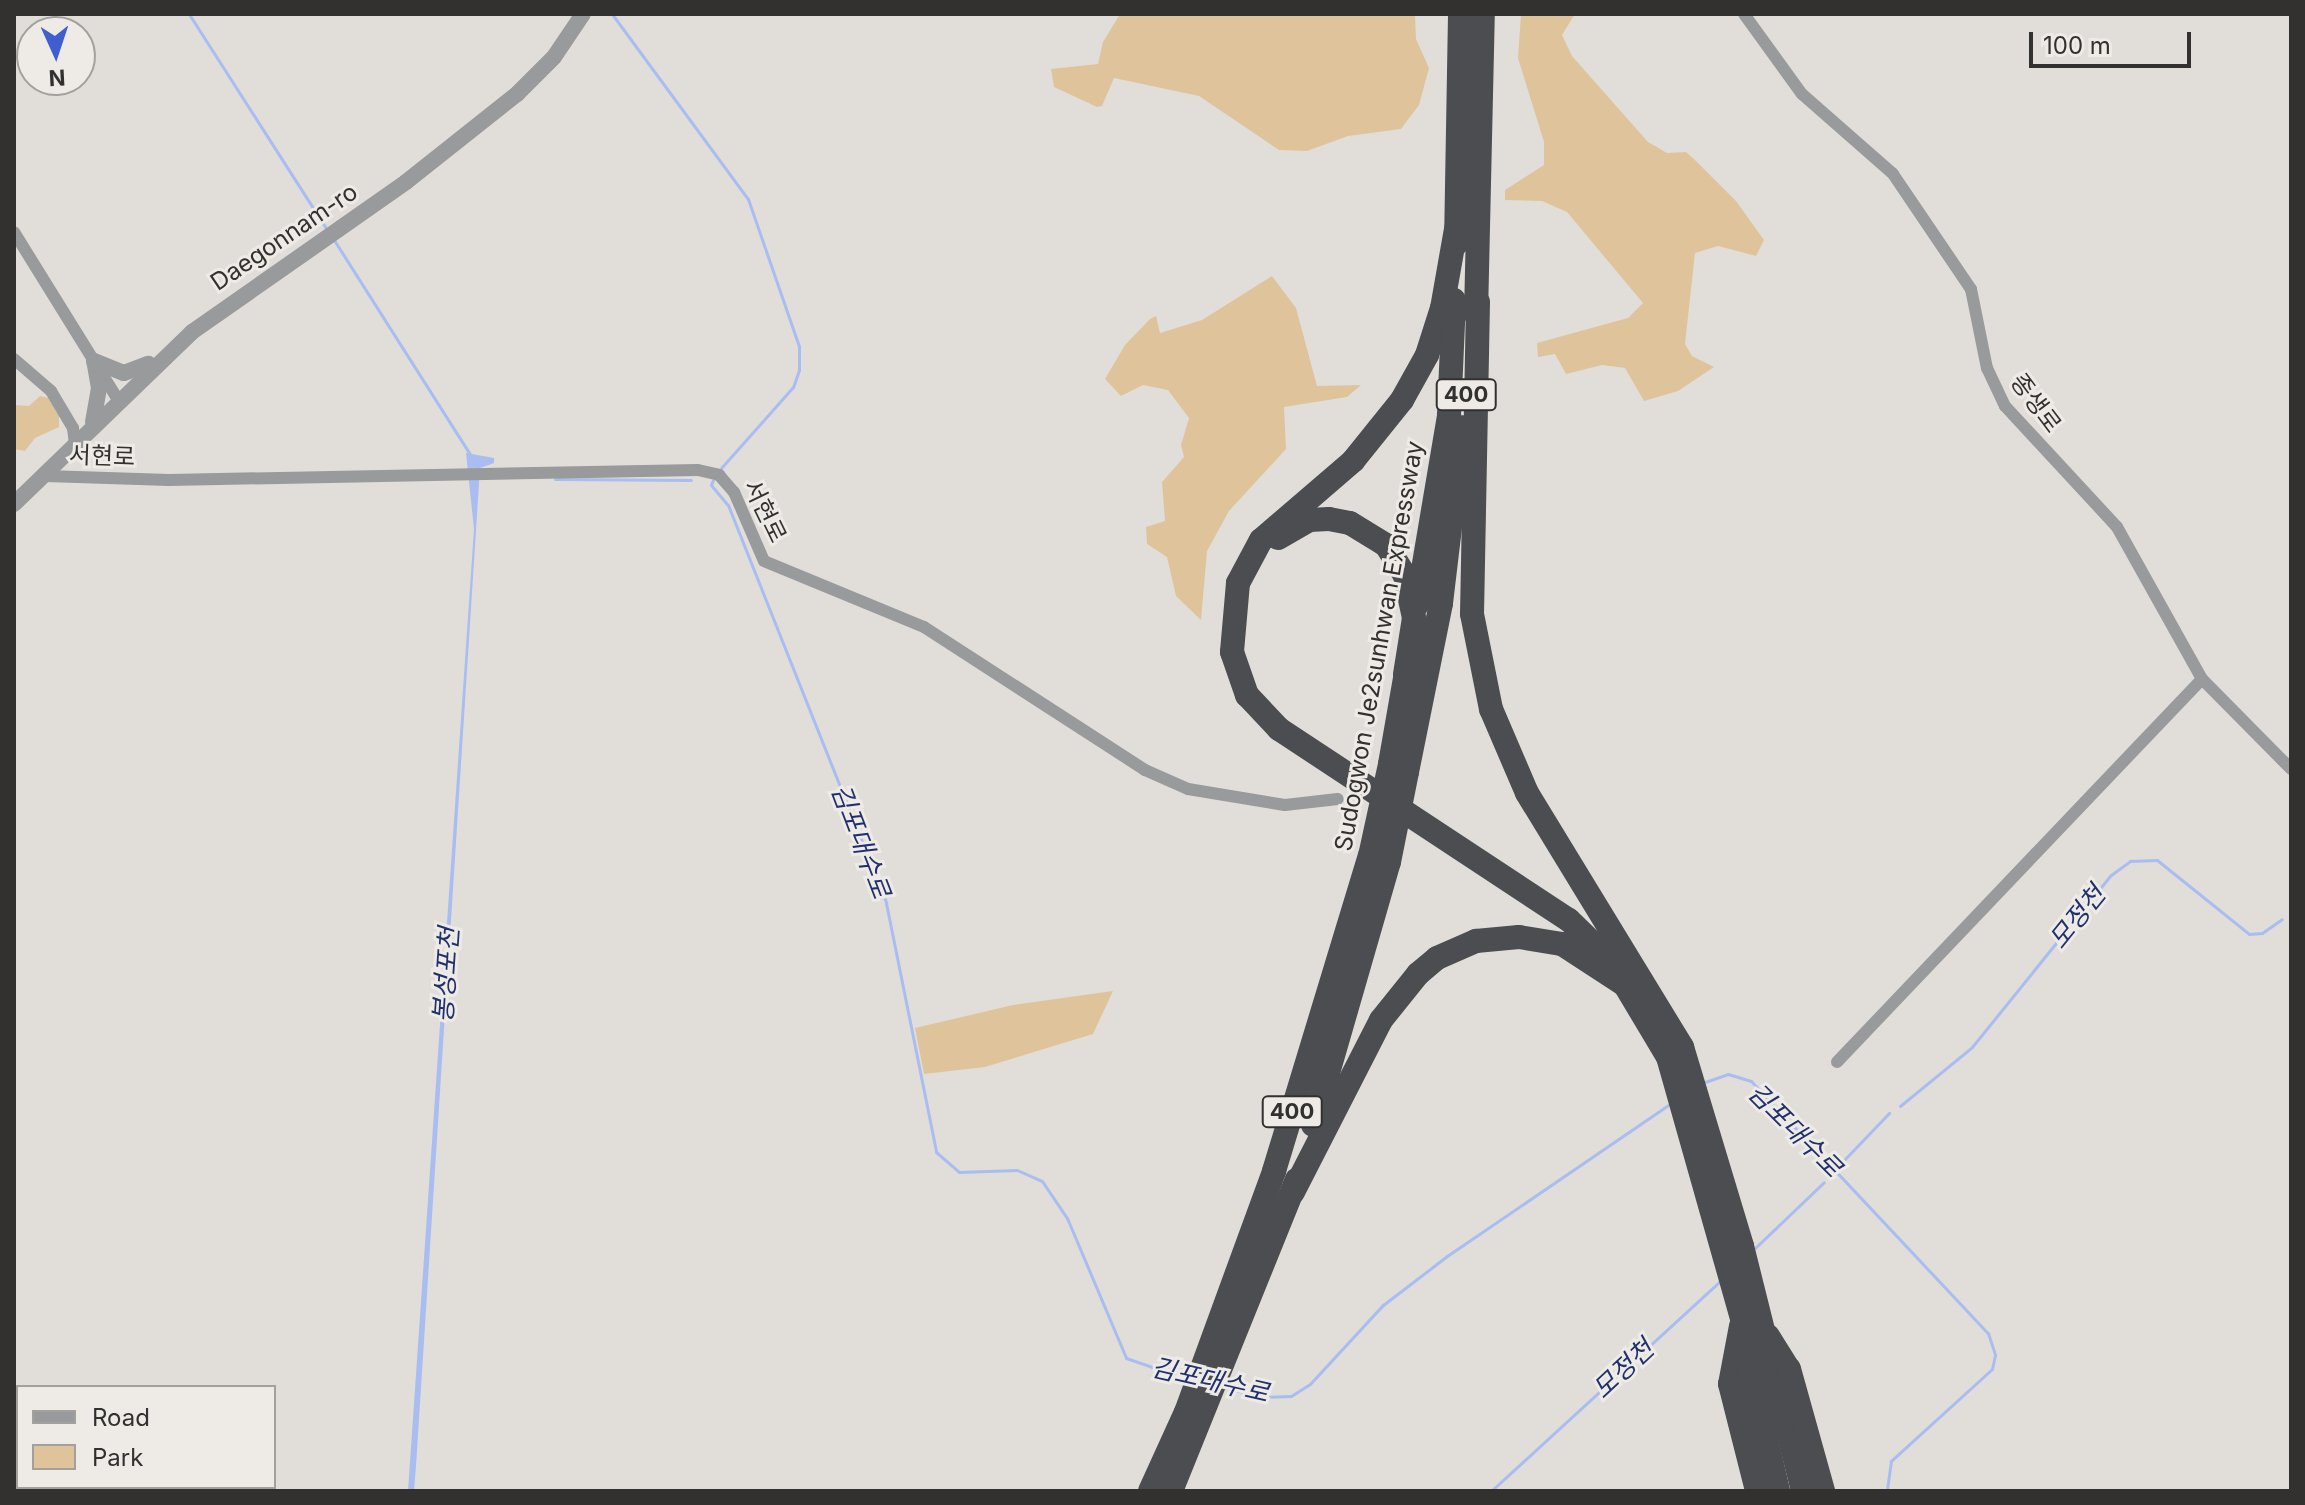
<!DOCTYPE html>
<meta charset="utf-8">
<style>
body{margin:0}
#map{position:relative;width:2305px;height:1505px;overflow:hidden;background:#e1ded9;font-family:Inter,"Noto Sans KR",sans-serif}
div>[style]{position:absolute}
.green>*{inset:0;background:#dfc49b}
.water>*{inset:0;background:#a9bdf1}
.stream>*{height:3px;margin:-1.5px;padding:0 1.5px;transform-origin:1.5px;border-radius:1.5px;background:#a9bdf1}
.minor>*{height:12px;margin:-6px;padding:0 6px;transform-origin:6px;border-radius:6px;background:#999a9c}
.tertiary>*{height:16px;margin:-8px;padding:0 8px;transform-origin:8px;border-radius:8px;background:#999a9c}
.motorway>*{height:24px;margin:-12px;padding:0 12px;transform-origin:12px;border-radius:12px;background:#4b4d51}
.motorway-bridge>*{height:24px;margin:-12px;padding:0 12px;transform-origin:12px;border-radius:12px;background:#4b4d51}
span{translate:-50% -50%;white-space:nowrap;text-align:center;line-height:1.15;-webkit-text-stroke:6px #eeebe6;paint-order:stroke}
.shield-label span{padding:2px 6px;background:#eeebe6;border:2px solid;border-radius:6px;-webkit-text-stroke-width:0}
.shield-label{font-size:22px;color:#32312f;font-weight:700}
.street-label{font-size:24px;color:#32312f}
.water-label{font-size:26px;color:#1f306d;font-style:italic}
.frame{position:absolute;inset:0;border:16px solid #32312f;pointer-events:none}
.legend{position:absolute;left:16px;top:1385px;width:260px;height:104px;box-sizing:border-box;background:#eeebe6;border:2px solid #a3a19d;margin:0;padding:10px 14px;list-style:none;font-size:24px;color:#32312f}
.legend li{display:flex;align-items:center;gap:16px;height:40px}
.legend b{width:40px;border:2px solid #a3a19d}
.north{position:absolute;left:16px;top:16px;width:80px;height:80px;box-sizing:border-box;background:#eeebe6;border:2px solid #a3a19d;border-radius:50%;rotate:177deg;font-size:22px;font-weight:700;line-height:32px;text-align:center;color:#32312f}
.north::after{content:'';display:block;margin:auto;width:28px;height:36px;background:#3f5fd1;clip-path:polygon(50% 0,100% 100%,50% 72%,0 100%)}
.scale{position:absolute;left:2029px;top:32px;width:162px;height:36px;box-sizing:border-box;border:4px solid #32312f;border-top:0;padding-left:10px;font-size:24px;line-height:28px;white-space:nowrap;color:#32312f;-webkit-text-stroke:6px #eeebe6;paint-order:stroke}
</style>
<div id="map">
<div class="green">
<i style="clip-path:polygon(1120px 14px,1415px 14px,1416px 39px,1429px 68px,1419px 105px,1401px 129px,1348px 136px,1307px 151px,1279px 150px,1199px 96px,1114px 78px,1102px 106px,1097px 107px,1054px 87px,1051px 69px,1098px 64px,1103px 42px)"></i>
<i style="clip-path:polygon(1521px 14px,1575px 14px,1562px 35px,1572px 56px,1648px 142px,1667px 153px,1686px 152px,1695px 160px,1736px 201px,1764px 240px,1756px 256px,1718px 246px,1695px 253px,1685px 344px,1692px 356px,1714px 367px,1678px 391px,1644px 401px,1625px 368px,1602px 365px,1566px 374px,1555px 354px,1538px 357px,1537px 343px,1628px 318px,1643px 303px,1567px 212px,1542px 201px,1505px 200px,1505px 190px,1544px 165px,1544px 142px,1518px 58px)"></i>
<i style="clip-path:polygon(1272px 276px,1296px 308px,1317px 386px,1361px 385px,1347px 397px,1284px 407px,1286px 449px,1229px 511px,1207px 551px,1201px 620px,1176px 596px,1167px 557px,1147px 544px,1146px 527px,1165px 521px,1162px 482px,1184px 457px,1181px 445px,1189px 418px,1168px 390px,1143px 385px,1121px 396px,1105px 379px,1125px 345px,1150px 319px,1156px 316px,1160px 333px,1202px 320px)"></i>
<i style="clip-path:polygon(40px 396px,49px 398px,59px 414px,59px 427px,35px 438px,25px 451px,14px 449px,14px 405px,29px 406px)"></i>
<i style="clip-path:polygon(1113px 991px,1093px 1034px,985px 1067px,924px 1074px,915px 1028px,1013px 1005px)"></i>
</div>
<div class="water">
<i style="clip-path:polygon(466px 453px,494px 458px,494px 463px,480px 468px,416px 1466px,414px 1491px,408px 1491px,474px 529px)"></i>
</div>
<div class="stream">
<i style="left:189px;top:14px;width:256px;rotate:57.4deg"></i>
<i style="left:612px;top:14px;width:230px;rotate:53.7deg"></i>
<i style="left:748px;top:199px;width:156px;rotate:70.9deg"></i>
<i style="left:799px;top:346px;width:24px;rotate:90deg"></i>
<i style="left:799px;top:370px;width:18px;rotate:109deg"></i>
<i style="left:793px;top:387px;width:108px;rotate:131.6deg"></i>
<i style="left:334px;top:240px;width:256px;rotate:57.6deg"></i>
<i style="left:555px;top:479px;width:136px;rotate:0.4deg"></i>
<i style="left:713px;top:480px;width:5px;rotate:112deg"></i>
<i style="left:711px;top:485px;width:26px;rotate:50deg"></i>
<i style="left:728px;top:505px;width:428px;rotate:68.3deg"></i>
<i style="left:886px;top:903px;width:254px;rotate:78.6deg"></i>
<i style="left:936px;top:1152px;width:30px;rotate:41deg"></i>
<i style="left:959px;top:1172px;width:58px;rotate:-2deg"></i>
<i style="left:1017px;top:1170px;width:27px;rotate:24deg"></i>
<i style="left:1042px;top:1181px;width:45px;rotate:56deg"></i>
<i style="left:1067px;top:1218px;width:152px;rotate:67.1deg"></i>
<i style="left:1126px;top:1358px;width:65px;rotate:19deg"></i>
<i style="left:2290px;top:910px;width:1px;rotate:-45deg"></i>
<i style="left:1705px;top:1082px;width:24px;rotate:-19deg"></i>
<i style="left:1728px;top:1074px;width:24px;rotate:17deg"></i>
<i style="left:1751px;top:1081px;width:346px;rotate:46.8deg"></i>
<i style="left:1988px;top:1333px;width:23px;rotate:72deg"></i>
<i style="left:1995px;top:1355px;width:14px;rotate:102deg"></i>
<i style="left:1992px;top:1369px;width:137px;rotate:137.7deg"></i>
<i style="left:1891px;top:1461px;width:30px;rotate:98deg"></i>
<i style="left:1900px;top:1106px;width:93px;rotate:-39.3deg"></i>
<i style="left:1972px;top:1047px;width:221px;rotate:-51.1deg"></i>
<i style="left:2111px;top:875px;width:24px;rotate:-36deg"></i>
<i style="left:2130px;top:861px;width:27px;rotate:-2deg"></i>
<i style="left:2157px;top:860px;width:118px;rotate:38.8deg"></i>
<i style="left:2249px;top:934px;width:13px;rotate:-4deg"></i>
<i style="left:2262px;top:933px;width:24px;rotate:-35deg"></i>
<i style="left:1845px;top:1159px;width:64px;rotate:-46.3deg"></i>
<i style="left:1755px;top:1248px;width:95px;rotate:-43.7deg"></i>
<i style="left:1222px;top:1387px;width:44px;rotate:13.1deg"></i>
<i style="left:1265px;top:1397px;width:26px;rotate:-2deg"></i>
<i style="left:1291px;top:1396px;width:22px;rotate:-32deg"></i>
<i style="left:1310px;top:1384px;width:108px;rotate:-47.3deg"></i>
<i style="left:1383px;top:1305px;width:81px;rotate:-37.4deg"></i>
<i style="left:1447px;top:1256px;width:271px;rotate:-34.3deg"></i>
<i style="left:1491px;top:1491px;width:311px;rotate:-42.5deg"></i>
</div>
<div class="minor">
<i style="left:1744px;top:14px;width:99px;rotate:54.1deg"></i>
<i style="left:1802px;top:94px;width:121px;rotate:41.3deg"></i>
<i style="left:1893px;top:174px;width:139px;rotate:55.9deg"></i>
<i style="left:1971px;top:289px;width:81px;rotate:78.6deg"></i>
<i style="left:1987px;top:368px;width:42px;rotate:64.7deg"></i>
<i style="left:2005px;top:406px;width:165px;rotate:47.2deg"></i>
<i style="left:2117px;top:527px;width:174px;rotate:60.8deg"></i>
<i style="left:2202px;top:679px;width:127px;rotate:45.3deg"></i>
<i style="left:14px;top:232px;width:198px;rotate:58.2deg"></i>
<i style="left:14px;top:359px;width:49px;rotate:40.9deg"></i>
<i style="left:51px;top:391px;width:43px;rotate:59.3deg"></i>
<i style="left:73px;top:428px;width:17px;rotate:83deg"></i>
<i style="left:46px;top:476px;width:123px;rotate:1.9deg"></i>
<i style="left:169px;top:480px;width:529px;rotate:-1.08deg"></i>
<i style="left:698px;top:470px;width:22px;rotate:13deg"></i>
<i style="left:719px;top:475px;width:23px;rotate:49deg"></i>
<i style="left:734px;top:492px;width:75px;rotate:66.5deg"></i>
<i style="left:764px;top:561px;width:173px;rotate:22.4deg"></i>
<i style="left:924px;top:627px;width:263px;rotate:32.9deg"></i>
<i style="left:1145px;top:770px;width:47px;rotate:23.8deg"></i>
<i style="left:1188px;top:789px;width:98px;rotate:9.4deg"></i>
<i style="left:1285px;top:805px;width:53px;rotate:-6.5deg"></i>
<i style="left:1837px;top:1062px;width:529px;rotate:-46.38deg"></i>
</div>
<div class="tertiary">
<i style="left:94px;top:361px;width:32px;rotate:22deg"></i>
<i style="left:124px;top:373px;width:26px;rotate:-21deg"></i>
<i style="left:93px;top:422px;width:35px;rotate:-80deg"></i>
<i style="left:99px;top:388px;width:27px;rotate:-100deg"></i>
<i style="left:14px;top:504px;width:248px;rotate:-44deg"></i>
<i style="left:192px;top:332px;width:261px;rotate:-35deg"></i>
<i style="left:406px;top:182px;width:142px;rotate:-38.4deg"></i>
<i style="left:517px;top:94px;width:52px;rotate:-45deg"></i>
<i style="left:554px;top:57px;width:52px;rotate:-56deg"></i>
</div>
<div class="motorway">
<i style="left:1456px;top:229px;width:80px;rotate:100deg"></i>
<i style="left:1442px;top:308px;width:49px;rotate:107.7deg"></i>
<i style="left:1427px;top:355px;width:51px;rotate:119.1deg"></i>
<i style="left:1402px;top:400px;width:78px;rotate:128.8deg"></i>
<i style="left:1353px;top:461px;width:121px;rotate:139.3deg"></i>
<i style="left:1261px;top:540px;width:49px;rotate:118.1deg"></i>
<i style="left:1238px;top:583px;width:69px;rotate:95deg"></i>
<i style="left:1232px;top:652px;width:46px;rotate:70.8deg"></i>
<i style="left:1247px;top:695px;width:47px;rotate:46.7deg"></i>
<i style="left:1279px;top:729px;width:347px;rotate:33.4deg"></i>
<i style="left:1569px;top:920px;width:60px;rotate:44.3deg"></i>
<i style="left:1612px;top:962px;width:26px;rotate:61deg"></i>
<i style="left:1456px;top:244px;width:230px;rotate:-89deg"></i>
<i style="left:1478px;top:302px;width:312px;rotate:91.1deg"></i>
<i style="left:1472px;top:614px;width:97px;rotate:78.7deg"></i>
<i style="left:1491px;top:709px;width:91px;rotate:66.8deg"></i>
<i style="left:1527px;top:793px;width:298px;rotate:58.6deg"></i>
<i style="left:1682px;top:1047px;width:208px;rotate:73.2deg"></i>
<i style="left:1742px;top:1246px;width:252px;rotate:76deg"></i>
<i style="left:1476px;top:315px;width:301px;rotate:-88.7deg"></i>
<i style="left:1278px;top:538px;width:36px;rotate:-30deg"></i>
<i style="left:1309px;top:520px;width:20px;rotate:-3deg"></i>
<i style="left:1329px;top:519px;width:21px;rotate:11deg"></i>
<i style="left:1350px;top:523px;width:42px;rotate:31.4deg"></i>
<i style="left:1386px;top:545px;width:36px;rotate:58deg"></i>
<i style="left:1405px;top:576px;width:43px;rotate:77.9deg"></i>
<i style="left:1414px;top:618px;width:57px;rotate:99.1deg"></i>
<i style="left:1417px;top:605px;width:193px;rotate:-80.4deg"></i>
<i style="left:1449px;top:415px;width:115px;rotate:-87.5deg"></i>
<i style="left:1390px;top:764px;width:105px;rotate:-80.1deg"></i>
<i style="left:1407px;top:772px;width:172px;rotate:-78.6deg"></i>
<i style="left:1441px;top:603px;width:177px;rotate:-83.2deg"></i>
<i style="left:1313px;top:1125px;width:274px;rotate:-73.9deg"></i>
<i style="left:1293px;top:1192px;width:193px;rotate:-62.9deg"></i>
<i style="left:1381px;top:1020px;width:59px;rotate:-51.2deg"></i>
<i style="left:1418px;top:974px;width:25px;rotate:-40deg"></i>
<i style="left:1437px;top:958px;width:43px;rotate:-23.6deg"></i>
<i style="left:1476px;top:941px;width:43px;rotate:-5.3deg"></i>
<i style="left:1519px;top:937px;width:44px;rotate:9.2deg"></i>
<i style="left:1562px;top:944px;width:75px;rotate:33.1deg"></i>
<i style="left:1625px;top:985px;width:84px;rotate:59.2deg"></i>
<i style="left:1668px;top:1057px;width:324px;rotate:74.2deg"></i>
<i style="left:1741px;top:1326px;width:59px;rotate:100.7deg"></i>
<i style="left:1730px;top:1384px;width:110px;rotate:75.8deg"></i>
<i style="left:1768px;top:1336px;width:39px;rotate:58deg"></i>
<i style="left:1789px;top:1369px;width:127px;rotate:74.4deg"></i>
<i style="left:1746px;top:1353px;width:142px;rotate:76.9deg"></i>
<i style="left:1150px;top:1491px;width:87px;rotate:-65.5deg"></i>
<i style="left:1186px;top:1412px;width:257px;rotate:-69.9deg"></i>
<i style="left:1274px;top:1171px;width:329px;rotate:-73.1deg"></i>
<i style="left:1171px;top:1491px;width:336px;rotate:-68deg"></i>
</div>
<div class="motorway-bridge">
<i style="left:1370px;top:856px;width:94px;rotate:-77.7deg"></i>
<i style="left:1389px;top:862px;width:92px;rotate:-78.7deg"></i>
</div>
<div class="shield-label">
<span style="left:1466px;top:395px">400</span>
<span style="left:1292px;top:1112px">400</span>
</div>
<div class="street-label">
<span style="left:284px;top:237px;rotate:-34deg">Daegonnam-ro</span>
<span style="left:2036px;top:403px;rotate:53deg">종생로</span>
<span style="left:102px;top:456px;rotate:2deg">서현로</span>
<span style="left:765px;top:511px;rotate:64deg">서현로</span>
<span style="left:1379px;top:646px;rotate:-80deg">Sudogwon Je2sunhwan Expressway</span>
</div>
<div class="water-label">
<span style="left:861px;top:841px;rotate:69deg">김포대수로</span>
<span style="left:2077px;top:917px;rotate:-51deg">모정천</span>
<span style="left:446px;top:975px;rotate:-86deg">봉성포천</span>
<span style="left:1795px;top:1130px;rotate:45deg">김포대수로</span>
<span style="left:1623px;top:1369px;rotate:-43deg">모정천</span>
<span style="left:1210px;top:1380px;rotate:13deg">김포대수로</span>
</div>
<div class="frame"></div>
<ul class="legend">
<li><b style="height:10px;background:#999a9c"></b>Road</li>
<li><b style="height:22px;background:#dfc49b"></b>Park</li>
</ul>
<div class="north">N</div>
<div class="scale">100 m</div>
</div>
